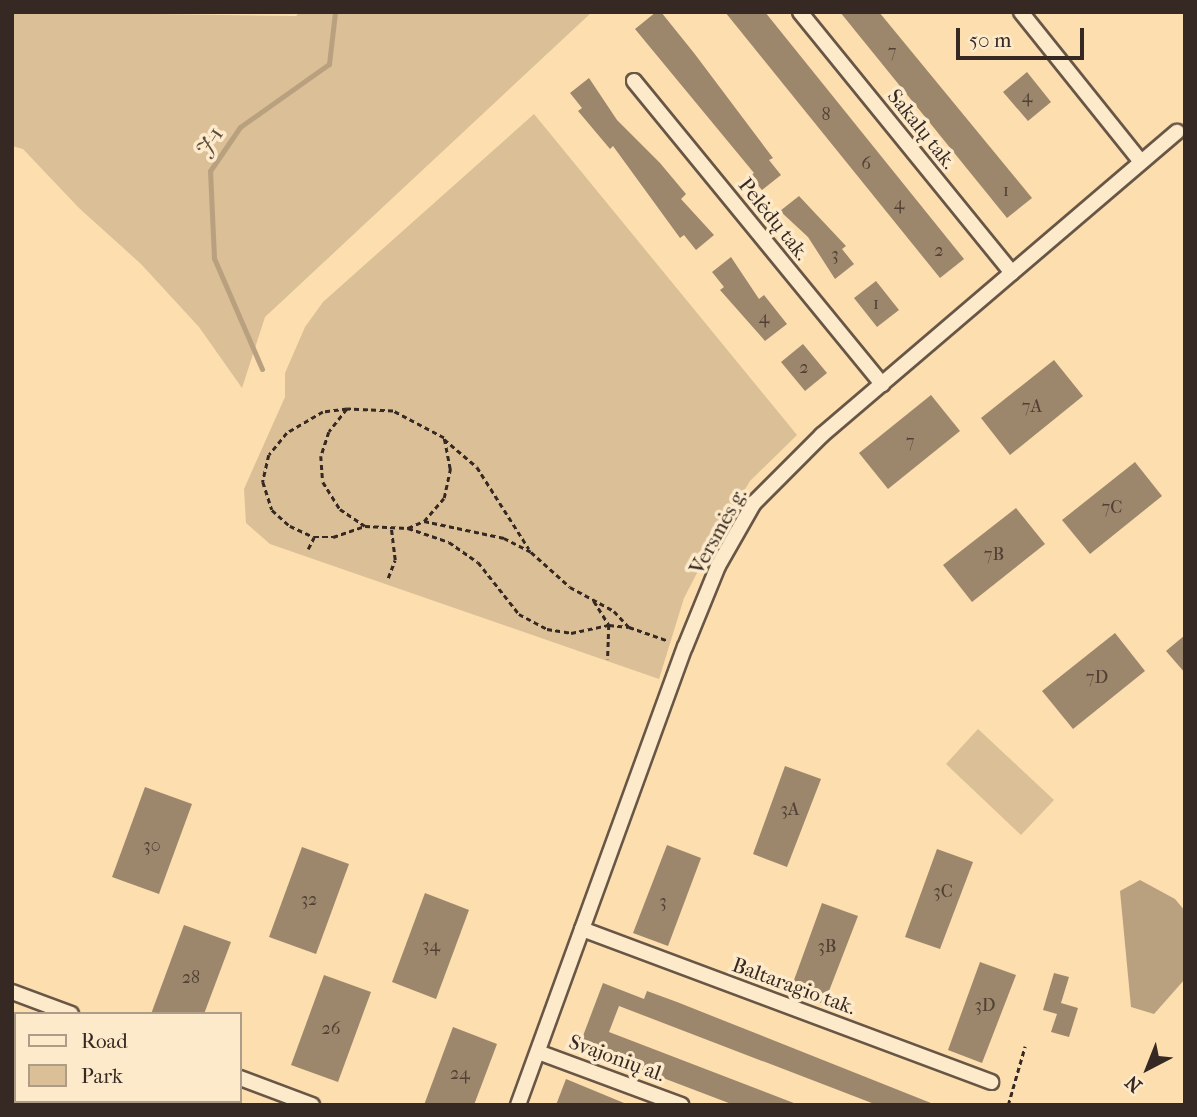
<!DOCTYPE html>
<meta charset="utf-8">
<style>
body{margin:0}
#map{position:relative;width:1197px;height:1117px;overflow:hidden;background:#fcdeaf;font-family:"IM FELL French Canon",serif}
div>[style]{position:absolute}
.green>*{inset:0;background:#dabf97}
.water>*{inset:0;background:#b9a07f}
.stream>*{height:5px;margin:-2.5px;padding:0 2.5px;transform-origin:2.5px;border-radius:2.5px;background:#b9a07f}
.building>*{inset:0;background:#9d876c}
.path>*{height:2.5px;margin-top:-1.25px;transform-origin:0;background:repeating-linear-gradient(90deg,#362923 0 5px,transparent 0 8.5px)}
.roads{filter:drop-shadow(2px 0 #685646) drop-shadow(-2px 0 #685646) drop-shadow(0 2px #685646) drop-shadow(0 -2px #685646)}
.street>*{height:14px;margin:-7px;padding:0 7px;transform-origin:7px;border-radius:7px;background:#fdeacb}
span{translate:-50% -50%;white-space:nowrap;text-align:center;line-height:1.15;-webkit-text-stroke:7px #fdeacb;paint-order:stroke}
.number-label{font-size:18px;color:#504035}
.number-label span{-webkit-text-stroke-width:0}
.street-label{font-size:21px;color:#362923}
.water-label{font-size:23px;color:#5d4d3f;font-style:italic}
.frame{position:absolute;inset:0;border:14px solid #362923;pointer-events:none}
.legend{position:absolute;left:14px;top:1012px;width:228px;height:91px;box-sizing:border-box;background:#fdeacb;border:2px solid #ad9d88;margin:0;padding:9px 12px;list-style:none;font-size:21px;color:#362923}
.legend li{display:flex;align-items:center;gap:14px;height:35px}
.legend b{width:35px;border:2px solid #ad9d88}
.north{position:absolute;left:1113px;top:1033px;width:70px;height:70px;-webkit-text-stroke:5px #fdeacb;paint-order:stroke;rotate:222deg;font-size:19px;font-weight:700;line-height:28px;text-align:center;color:#362923}
.north::after{content:'';display:block;margin:auto;width:24px;height:32px;background:#362923;clip-path:polygon(50% 0,100% 100%,50% 72%,0 100%)}
.scale{position:absolute;left:956px;top:28px;width:128px;height:32px;box-sizing:border-box;border:4px solid #362923;border-top:0;padding-left:9px;font-size:21px;line-height:24px;white-space:nowrap;color:#362923;-webkit-text-stroke:5px #fdeacb;paint-order:stroke}
</style>
<div id="map">
<div class="green">
<i style="clip-path:polygon(12px 12px,296px 16px,300px 12px,592px 12px,265px 317px,242px 388px,199px 327px,141px 264px,79px 208px,23px 149px,12px 146px)"></i>
<i style="clip-path:polygon(534px 114px,797px 435px,750px 481px,710px 548px,684px 598px,659px 679px,270px 544px,246px 523px,244px 489px,285px 397px,285px 373px,305px 327px,323px 302px)"></i>
<i style="clip-path:polygon(978px 729px,1054px 800px,1021px 835px,946px 764px)"></i>
<i style="clip-path:polygon(44px 1101px,162px 1101px,170px 1105px,42px 1105px)"></i>
</div>
<div class="water">
<i style="clip-path:polygon(1140px 880px,1175px 899px,1185px 911px,1185px 979px,1154px 1014px,1131px 1007px,1120px 891px)"></i>
</div>
<div class="stream">
<i style="left:262px;top:369px;width:121px;rotate:-113.4deg"></i>
<i style="left:214px;top:258px;width:87px;rotate:-92.6deg"></i>
<i style="left:210px;top:171px;width:53px;rotate:-55.7deg"></i>
<i style="left:240px;top:127px;width:109px;rotate:-35.3deg"></i>
<i style="left:329px;top:64px;width:52px;rotate:-83.4deg"></i>
</div>
<div class="building">
<i style="clip-path:polygon(656px 12px,661px 12px,694px 53px,773px 158px,769px 160px,781px 175px,762px 190px,750px 176px,754px 173px,635px 29px)"></i>
<i style="clip-path:polygon(725px 12px,765px 12px,964px 259px,940px 278px)"></i>
<i style="clip-path:polygon(840px 12px,879px 12px,1032px 198px,1007px 218px)"></i>
<i style="clip-path:polygon(1027px 72px,1051px 102px,1028px 121px,1003px 92px)"></i>
<i style="clip-path:polygon(589px 78px,617px 120px,660px 163px,686px 194px,681px 199px,714px 235px,696px 250px,684px 235px,680px 238px,613px 146px,610px 149px,578px 111px,582px 108px,570px 93px)"></i>
<i style="clip-path:polygon(799px 196px,846px 246px,842px 249px,854px 264px,835px 279px,808px 237px,780px 211px)"></i>
<i style="clip-path:polygon(731px 257px,759px 299px,764px 295px,787px 324px,765px 341px,720px 290px,724px 287px,712px 272px)"></i>
<i style="clip-path:polygon(876px 281px,899px 310px,877px 327px,854px 298px)"></i>
<i style="clip-path:polygon(803px 344px,827px 373px,805px 391px,781px 362px)"></i>
<i style="clip-path:polygon(1054px 360px,1083px 396px,1010px 455px,981px 418px)"></i>
<i style="clip-path:polygon(931px 395px,960px 431px,888px 489px,859px 453px)"></i>
<i style="clip-path:polygon(1135px 462px,1162px 496px,1090px 554px,1062px 520px)"></i>
<i style="clip-path:polygon(1016px 508px,1045px 544px,972px 602px,943px 565px)"></i>
<i style="clip-path:polygon(1115px 633px,1145px 671px,1073px 729px,1042px 691px)"></i>
<i style="clip-path:polygon(1185px 635px,1185px 673px,1166px 651px)"></i>
<i style="clip-path:polygon(785px 766px,821px 779px,787px 867px,753px 854px)"></i>
<i style="clip-path:polygon(145px 787px,192px 804px,159px 894px,112px 877px)"></i>
<i style="clip-path:polygon(667px 845px,701px 858px,668px 946px,633px 933px)"></i>
<i style="clip-path:polygon(302px 847px,349px 864px,316px 954px,269px 937px)"></i>
<i style="clip-path:polygon(937px 849px,973px 862px,940px 949px,905px 937px)"></i>
<i style="clip-path:polygon(425px 893px,469px 910px,436px 999px,392px 982px)"></i>
<i style="clip-path:polygon(822px 903px,858px 916px,824px 1004px,790px 991px)"></i>
<i style="clip-path:polygon(184px 925px,231px 942px,204px 1014px,151px 1014px)"></i>
<i style="clip-path:polygon(980px 962px,1016px 975px,982px 1063px,948px 1050px)"></i>
<i style="clip-path:polygon(1054px 973px,1069px 977px,1061px 1003px,1078px 1008px,1069px 1037px,1051px 1032px,1057px 1014px,1043px 1010px)"></i>
<i style="clip-path:polygon(324px 975px,371px 992px,338px 1082px,291px 1065px)"></i>
<i style="clip-path:polygon(603px 983px,644px 999px,647px 991px,677px 1002px,936px 1105px,877px 1105px,619px 1006px,609px 1032px,799px 1105px,734px 1105px,600px 1054px,599px 1057px,578px 1049px)"></i>
<i style="clip-path:polygon(453px 1027px,497px 1044px,474px 1105px,424px 1105px)"></i>
<i style="clip-path:polygon(566px 1079px,624px 1103px,624px 1105px,556px 1105px)"></i>
</div>
<div class="path">
<i style="left:347px;top:409px;width:24px;rotate:173deg"></i>
<i style="left:323px;top:412px;width:42px;rotate:149.7deg"></i>
<i style="left:287px;top:433px;width:28px;rotate:129deg"></i>
<i style="left:269px;top:455px;width:28px;rotate:103deg"></i>
<i style="left:263px;top:482px;width:29px;rotate:72deg"></i>
<i style="left:272px;top:510px;width:24px;rotate:42deg"></i>
<i style="left:290px;top:526px;width:26px;rotate:25deg"></i>
<i style="left:314px;top:537px;width:19px"></i>
<i style="left:333px;top:537px;width:34px;rotate:-19deg"></i>
<i style="left:444px;top:439px;width:43px;rotate:40.3deg"></i>
<i style="left:477px;top:467px;width:97px;rotate:57.6deg"></i>
<i style="left:424px;top:521px;width:82px;rotate:12deg"></i>
<i style="left:504px;top:538px;width:30px;rotate:27deg"></i>
<i style="left:531px;top:552px;width:52px;rotate:41.9deg"></i>
<i style="left:570px;top:587px;width:50px;rotate:28.6deg"></i>
<i style="left:614px;top:611px;width:22px;rotate:47deg"></i>
<i style="left:408px;top:528px;width:17px;rotate:-24deg"></i>
<i style="left:424px;top:521px;width:30px;rotate:-49deg"></i>
<i style="left:444px;top:498px;width:30px;rotate:-78deg"></i>
<i style="left:450px;top:469px;width:32px;rotate:-101deg"></i>
<i style="left:444px;top:438px;width:58px;rotate:-152.1deg"></i>
<i style="left:393px;top:411px;width:46px;rotate:-177.5deg"></i>
<i style="left:347px;top:409px;width:29px;rotate:128deg"></i>
<i style="left:329px;top:432px;width:25px;rotate:108deg"></i>
<i style="left:321px;top:456px;width:26px;rotate:86deg"></i>
<i style="left:323px;top:482px;width:32px;rotate:58deg"></i>
<i style="left:340px;top:509px;width:30px;rotate:34deg"></i>
<i style="left:365px;top:526px;width:43px;rotate:2.7deg"></i>
<i style="left:408px;top:528px;width:43px;rotate:18.9deg"></i>
<i style="left:449px;top:542px;width:35px;rotate:35deg"></i>
<i style="left:478px;top:562px;width:66px;rotate:51.7deg"></i>
<i style="left:519px;top:614px;width:32px;rotate:28deg"></i>
<i style="left:547px;top:629px;width:24px;rotate:9deg"></i>
<i style="left:571px;top:633px;width:39px;rotate:-12deg"></i>
<i style="left:609px;top:625px;width:20px;rotate:6deg"></i>
<i style="left:629px;top:627px;width:42px;rotate:19.3deg"></i>
<i style="left:308px;top:549px;width:13px;rotate:-63deg"></i>
<i style="left:388px;top:578px;width:19px;rotate:-69deg"></i>
<i style="left:395px;top:560px;width:33px;rotate:-97deg"></i>
<i style="left:594px;top:601px;width:28px;rotate:58deg"></i>
<i style="left:609px;top:625px;width:34px;rotate:92deg"></i>
<i style="left:1008px;top:1105px;width:61px;rotate:-73.9deg"></i>
</div>
<div class="roads">
<div class="street">
<i style="left:800px;top:12px;width:336px;rotate:50.9deg"></i>
<i style="left:1021px;top:12px;width:192px;rotate:51.3deg"></i>
<i style="left:634px;top:81px;width:392px;rotate:50.7deg"></i>
<i style="left:582px;top:929px;width:437px;rotate:20.5deg"></i>
<i style="left:12px;top:992px;width:63px;rotate:20.4deg"></i>
<i style="left:538px;top:1052px;width:153px;rotate:20.3deg"></i>
<i style="left:240px;top:1078px;width:77px;rotate:20.6deg"></i>
<i style="left:518px;top:1105px;width:487px;rotate:-70deg"></i>
<i style="left:685px;top:647px;width:87px;rotate:-67.8deg"></i>
<i style="left:718px;top:566px;width:73px;rotate:-60.3deg"></i>
<i style="left:754px;top:503px;width:96px;rotate:-45deg"></i>
<i style="left:822px;top:435px;width:467px;rotate:-40.5deg"></i>
</div>
</div>
<div class="number-label">
<span style="left:892px;top:52px">7</span>
<span style="left:1027px;top:97px">4</span>
<span style="left:826px;top:115px">8</span>
<span style="left:866px;top:164px">6</span>
<span style="left:1006px;top:191px">1</span>
<span style="left:899px;top:204px">4</span>
<span style="left:939px;top:251px">2</span>
<span style="left:835px;top:255px">3</span>
<span style="left:876px;top:304px">1</span>
<span style="left:764px;top:318px">4</span>
<span style="left:804px;top:368px">2</span>
<span style="left:1032px;top:407px">7A</span>
<span style="left:910px;top:442px">7</span>
<span style="left:1112px;top:508px">7C</span>
<span style="left:994px;top:555px">7B</span>
<span style="left:1097px;top:678px">7D</span>
<span style="left:790px;top:810px">3A</span>
<span style="left:152px;top:846px">30</span>
<span style="left:943px;top:892px">3C</span>
<span style="left:309px;top:900px">32</span>
<span style="left:663px;top:902px">3</span>
<span style="left:431px;top:946px">34</span>
<span style="left:827px;top:947px">3B</span>
<span style="left:191px;top:978px">28</span>
<span style="left:985px;top:1006px">3D</span>
<span style="left:331px;top:1029px">26</span>
<span style="left:460px;top:1074px">24</span>
</div>
<div class="street-label">
<span style="left:922px;top:129px;rotate:51deg">Sakalų tak.</span>
<span style="left:774px;top:219px;rotate:51deg">Pelėdų tak.</span>
<span style="left:718px;top:531px;rotate:-61deg">Versmės g.</span>
<span style="left:794px;top:986px;rotate:20deg">Baltaragio tak.</span>
<span style="left:617px;top:1058px;rotate:20deg">Svajonių al.</span>
</div>
<div class="water-label">
<span style="left:210px;top:142px;rotate:-57deg">J-1</span>
</div>
<div class="frame"></div>
<ul class="legend">
<li><b style="height:9px;background:#fdeacb"></b>Road</li>
<li><b style="height:19px;background:#dabf97"></b>Park</li>
</ul>
<div class="north">N</div>
<div class="scale">50 m</div>
</div>
